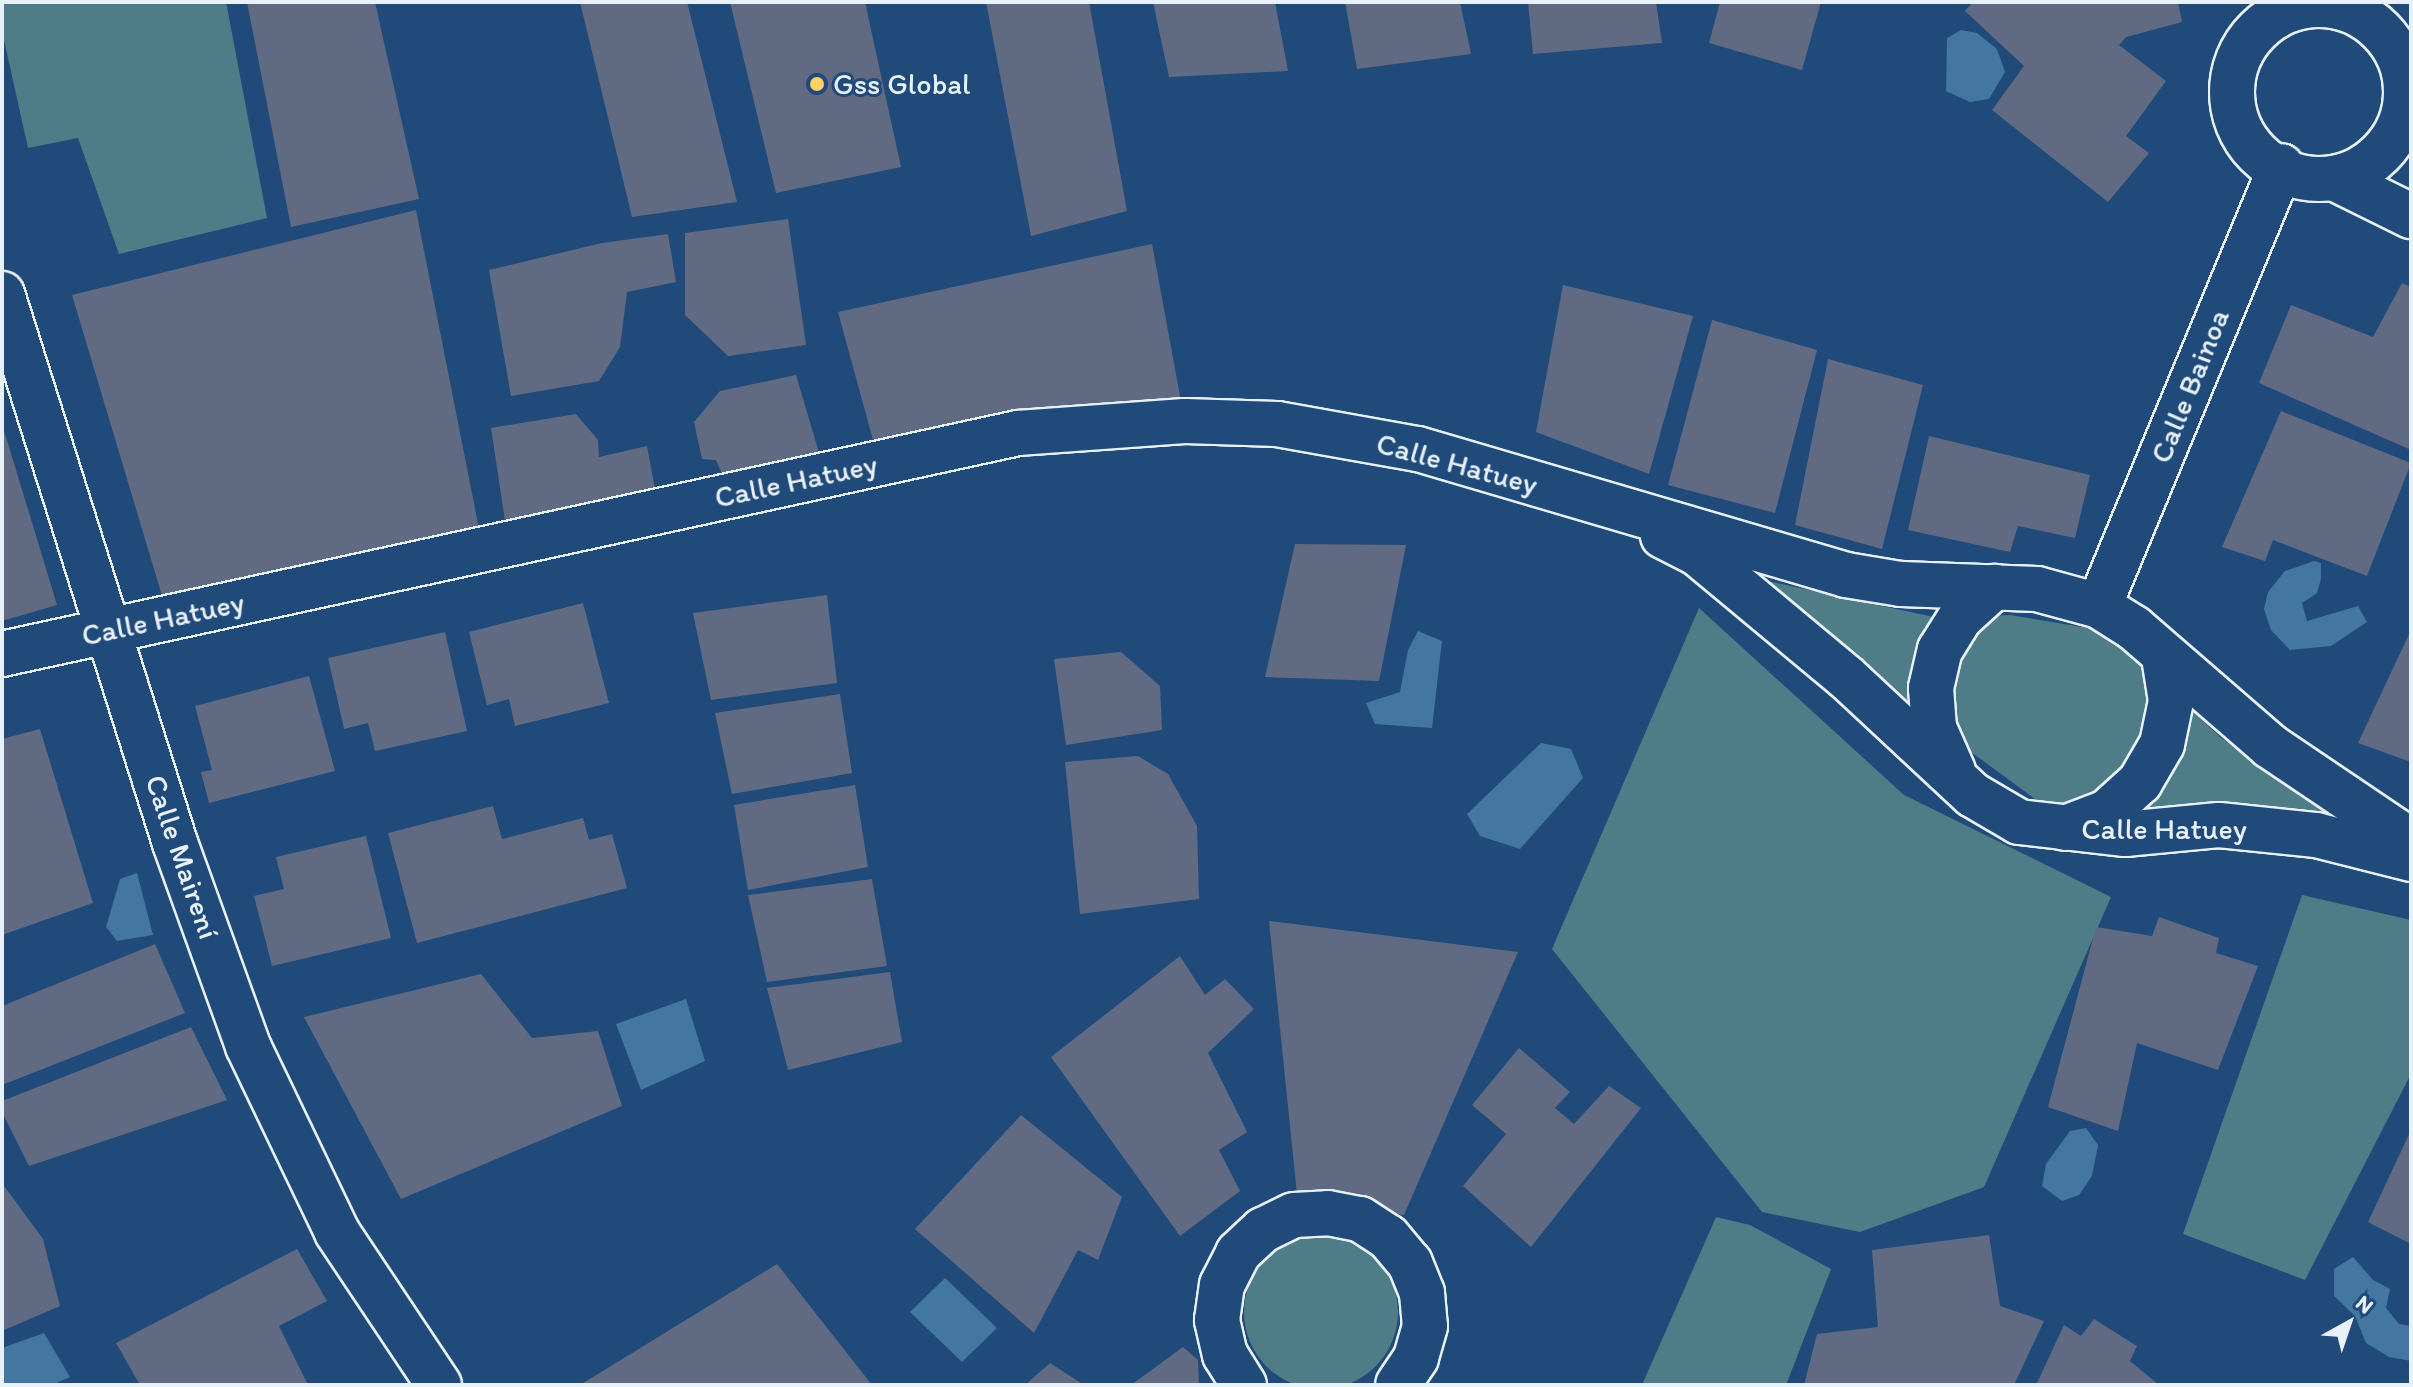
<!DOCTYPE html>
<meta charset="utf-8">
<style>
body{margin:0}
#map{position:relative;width:2413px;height:1387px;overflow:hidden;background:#1f4a7a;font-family:Itim,sans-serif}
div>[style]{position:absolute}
.green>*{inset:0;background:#4f7d87}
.round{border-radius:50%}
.water>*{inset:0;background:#4376a0}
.building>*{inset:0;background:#616a83}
.roads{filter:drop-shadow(2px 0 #e8f1f8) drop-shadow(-2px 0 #e8f1f8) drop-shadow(0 2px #e8f1f8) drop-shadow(0 -2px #e8f1f8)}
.minor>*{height:44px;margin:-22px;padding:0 22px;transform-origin:22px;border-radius:22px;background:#1f4a7a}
.minor>.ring{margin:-22px;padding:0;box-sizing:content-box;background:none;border:44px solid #1f4a7a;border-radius:50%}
.dots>*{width:22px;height:22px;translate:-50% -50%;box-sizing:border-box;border:4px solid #1f4a7a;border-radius:50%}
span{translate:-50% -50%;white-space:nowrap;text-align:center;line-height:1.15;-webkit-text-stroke:6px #1f4a7a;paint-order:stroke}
.poi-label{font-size:30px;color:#e8f1f8}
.left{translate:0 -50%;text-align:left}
.street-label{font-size:30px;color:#e8f1f8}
.frame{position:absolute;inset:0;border:4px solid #e8f1f8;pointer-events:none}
.north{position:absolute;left:2309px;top:1283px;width:80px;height:80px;-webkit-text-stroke:6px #1f4a7a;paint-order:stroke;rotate:40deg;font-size:22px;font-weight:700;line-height:32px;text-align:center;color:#e8f1f8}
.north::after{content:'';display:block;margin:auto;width:28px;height:36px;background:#e8f1f8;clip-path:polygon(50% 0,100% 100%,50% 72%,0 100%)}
</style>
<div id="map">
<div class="green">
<i style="clip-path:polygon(2px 2px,226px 2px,267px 218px,119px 254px,78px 138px,28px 148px,2px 31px)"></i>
<i style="clip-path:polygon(1749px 577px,1938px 618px,2010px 615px,2107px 631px,2220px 737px,2366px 840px,2065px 821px,1918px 713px)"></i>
<i style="clip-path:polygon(1699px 608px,1904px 795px,2111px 897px,1984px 1187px,1860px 1232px,1762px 1212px,1552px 949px)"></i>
<i style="clip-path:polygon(2302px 895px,2411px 920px,2411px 1074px,2305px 1280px,2183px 1234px)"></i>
<i style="clip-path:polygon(1716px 1217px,1750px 1225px,1831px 1269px,1786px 1385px,1642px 1385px)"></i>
<i class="round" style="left:1244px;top:1235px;width:154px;height:154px"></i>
</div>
<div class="water">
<i style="clip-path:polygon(1961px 30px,1977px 33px,1997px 49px,2005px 72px,1989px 99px,1970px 102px,1946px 91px,1947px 38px)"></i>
<i style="clip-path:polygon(2314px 561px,2321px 563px,2321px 579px,2317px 593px,2302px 603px,2307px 621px,2358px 606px,2367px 622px,2331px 646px,2290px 650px,2271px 630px,2264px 609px,2268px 592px,2285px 571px)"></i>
<i style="clip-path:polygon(1418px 631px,1442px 641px,1432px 728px,1375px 724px,1366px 703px,1400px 692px,1408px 650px)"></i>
<i style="clip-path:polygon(1541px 743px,1571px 749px,1583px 778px,1520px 849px,1480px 836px,1467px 814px)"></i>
<i style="clip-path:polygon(137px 873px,153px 935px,117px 941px,106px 927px,120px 879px)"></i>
<i style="clip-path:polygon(686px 999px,705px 1061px,641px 1090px,616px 1024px)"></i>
<i style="clip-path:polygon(2086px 1128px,2098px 1145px,2092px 1176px,2079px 1195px,2062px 1201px,2042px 1186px,2046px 1164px,2070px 1131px)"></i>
<i style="clip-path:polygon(2353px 1257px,2373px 1280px,2390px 1289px,2386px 1308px,2399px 1324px,2411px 1326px,2411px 1361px,2389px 1357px,2366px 1343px,2355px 1316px,2334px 1296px,2334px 1269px)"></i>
<i style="clip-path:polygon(945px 1278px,997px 1328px,962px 1362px,910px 1312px)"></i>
<i style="clip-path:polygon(44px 1333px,70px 1377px,52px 1385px,2px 1385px,2px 1348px)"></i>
</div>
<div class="building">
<i style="clip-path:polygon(247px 2px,375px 2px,419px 199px,291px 227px)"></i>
<i style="clip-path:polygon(580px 2px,687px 2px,737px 202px,632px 217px)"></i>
<i style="clip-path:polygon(730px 2px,865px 2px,901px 167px,776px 193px)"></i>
<i style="clip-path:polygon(986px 2px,1089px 2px,1127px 211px,1031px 236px)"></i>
<i style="clip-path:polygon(1153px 2px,1275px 2px,1288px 71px,1169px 77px)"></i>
<i style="clip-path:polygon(1345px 2px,1460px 2px,1471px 54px,1357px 69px)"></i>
<i style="clip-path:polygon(1528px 2px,1656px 2px,1662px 43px,1533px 54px)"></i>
<i style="clip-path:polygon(1720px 2px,1821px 2px,1802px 70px,1709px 43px)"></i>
<i style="clip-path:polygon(1973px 2px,2178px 2px,2182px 22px,2126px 37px,2119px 45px,2166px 81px,2126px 136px,2149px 153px,2108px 202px,1992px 110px,2024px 66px,1965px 11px)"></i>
<i style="clip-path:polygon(416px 210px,481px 539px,165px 606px,72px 295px)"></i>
<i style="clip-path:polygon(788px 219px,806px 345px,728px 356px,685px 315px,685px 233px)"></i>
<i style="clip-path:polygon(668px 234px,676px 282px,627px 292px,620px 347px,599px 381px,511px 396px,489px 270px,602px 243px)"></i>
<i style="clip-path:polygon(1152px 244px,1181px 401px,876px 451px,838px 312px)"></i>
<i style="clip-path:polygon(2402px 283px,2411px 287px,2411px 450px,2259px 383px,2291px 305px,2373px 337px)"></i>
<i style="clip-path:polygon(1563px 285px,1693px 316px,1649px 474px,1536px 432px)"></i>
<i style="clip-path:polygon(1712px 320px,1817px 350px,1775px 513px,1668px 485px)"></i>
<i style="clip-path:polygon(1828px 359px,1923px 385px,1882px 549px,1795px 525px)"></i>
<i style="clip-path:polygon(796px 375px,825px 473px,729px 491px,716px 460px,702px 459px,694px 422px,720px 391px)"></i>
<i style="clip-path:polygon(2281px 411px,2411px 463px,2367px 576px,2273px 540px,2265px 561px,2222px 547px)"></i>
<i style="clip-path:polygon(576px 414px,598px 440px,599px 457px,647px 446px,657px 500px,505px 521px,491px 428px)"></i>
<i style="clip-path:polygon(3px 427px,57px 605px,2px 621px,2px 428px)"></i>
<i style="clip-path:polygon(1929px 436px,2090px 475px,2075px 538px,2018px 526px,2010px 552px,1908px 530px)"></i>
<i style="clip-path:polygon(1295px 544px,1406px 545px,1379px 681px,1265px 677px)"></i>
<i style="clip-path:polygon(827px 595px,837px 683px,711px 700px,693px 613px)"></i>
<i style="clip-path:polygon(583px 603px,609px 703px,515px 726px,509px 699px,487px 705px,469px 632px)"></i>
<i style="clip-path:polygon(2411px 630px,2411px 762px,2358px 743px)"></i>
<i style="clip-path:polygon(445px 632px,467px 731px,375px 751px,368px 723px,344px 729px,328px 658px)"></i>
<i style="clip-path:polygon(1121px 652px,1160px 686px,1162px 730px,1066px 745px,1054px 659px)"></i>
<i style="clip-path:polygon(309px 676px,335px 771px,209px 803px,201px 772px,212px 770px,195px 706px)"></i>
<i style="clip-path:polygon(840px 694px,852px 773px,732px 794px,715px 713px)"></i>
<i style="clip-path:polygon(40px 729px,93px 903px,2px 935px,2px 739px)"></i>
<i style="clip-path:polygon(1138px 756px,1168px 774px,1197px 826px,1199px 899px,1080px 914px,1065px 762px)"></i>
<i style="clip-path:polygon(855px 785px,868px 867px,748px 890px,734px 805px)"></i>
<i style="clip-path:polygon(493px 806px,502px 839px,583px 818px,589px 840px,612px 834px,627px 888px,417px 943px,388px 833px)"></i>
<i style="clip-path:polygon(366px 836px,391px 938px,272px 966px,254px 896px,284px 889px,276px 857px)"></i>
<i style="clip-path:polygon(872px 879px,887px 966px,767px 982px,748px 895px)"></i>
<i style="clip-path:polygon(2159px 917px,2219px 938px,2216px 953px,2258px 966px,2218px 1070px,2137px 1043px,2118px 1131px,2048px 1107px,2096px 927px,2152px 936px)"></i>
<i style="clip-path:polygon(1269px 921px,1518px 952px,1404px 1215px,1298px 1204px)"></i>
<i style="clip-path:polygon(155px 944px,185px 1013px,2px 1085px,2px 1006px)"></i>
<i style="clip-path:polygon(1180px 956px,1205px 995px,1225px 979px,1254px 1009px,1208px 1053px,1247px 1132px,1219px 1150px,1240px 1191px,1180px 1236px,1051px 1057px)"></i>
<i style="clip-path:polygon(890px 972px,902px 1042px,788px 1070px,767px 988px)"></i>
<i style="clip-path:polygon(481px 974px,532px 1038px,598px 1031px,622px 1106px,401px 1199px,304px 1017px)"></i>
<i style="clip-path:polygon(191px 1027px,227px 1100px,29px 1166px,2px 1112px,2px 1101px)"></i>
<i style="clip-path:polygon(1519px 1048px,1570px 1092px,1555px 1108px,1574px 1124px,1609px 1086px,1641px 1108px,1531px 1247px,1463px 1186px,1506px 1134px,1472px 1105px)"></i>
<i style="clip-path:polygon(1021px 1115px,1122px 1197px,1098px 1260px,1078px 1250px,1034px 1333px,915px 1229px)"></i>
<i style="clip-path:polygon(2411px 1130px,2411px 1244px,2368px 1222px)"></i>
<i style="clip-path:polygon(2px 1183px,43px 1239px,60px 1306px,2px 1331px)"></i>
<i style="clip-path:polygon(1989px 1235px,2000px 1306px,2044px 1321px,2014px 1385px,1804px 1385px,1817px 1334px,1878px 1327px,1872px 1250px)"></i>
<i style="clip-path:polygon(297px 1249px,327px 1301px,279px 1326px,308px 1385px,140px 1385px,116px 1343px)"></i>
<i style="clip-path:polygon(777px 1264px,872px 1385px,580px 1385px)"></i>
<i style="clip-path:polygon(2094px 1319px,2137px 1346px,2130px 1361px,2159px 1385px,2036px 1385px,2064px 1325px,2081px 1336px)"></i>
<i style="clip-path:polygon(1183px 1347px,1198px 1360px,1199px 1385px,1131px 1385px)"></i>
<i style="clip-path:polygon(1050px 1363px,1084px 1385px,1025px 1385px)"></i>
</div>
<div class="roads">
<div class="minor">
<i class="ring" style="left:2232px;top:5px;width:130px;height:130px"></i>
<i style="left:2336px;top:179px;width:84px;rotate:26.3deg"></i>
<i style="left:2px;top:294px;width:576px;rotate:72.51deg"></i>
<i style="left:175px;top:843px;width:216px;rotate:70.2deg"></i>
<i style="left:248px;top:1046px;width:206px;rotate:64.4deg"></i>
<i style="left:337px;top:1232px;width:184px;rotate:56.3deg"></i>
<i style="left:1663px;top:536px;width:38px;rotate:27deg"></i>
<i style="left:1697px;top:553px;width:194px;rotate:39.8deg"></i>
<i style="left:1846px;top:677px;width:173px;rotate:42.9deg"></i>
<i style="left:1973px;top:795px;width:53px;rotate:30.4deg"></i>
<i style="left:2019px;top:822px;width:107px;rotate:6.5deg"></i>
<i style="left:2125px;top:834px;width:94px;rotate:-5.5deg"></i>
<i style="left:2219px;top:825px;width:98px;rotate:5.9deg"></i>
<i style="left:2316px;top:835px;width:98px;rotate:14.2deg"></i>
<i style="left:2099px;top:606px;width:476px;rotate:-67.5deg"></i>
<i style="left:2px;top:654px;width:1040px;rotate:-12.27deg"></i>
<i style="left:1018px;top:433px;width:167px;rotate:-4.1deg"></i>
<i style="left:1185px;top:421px;width:92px;rotate:1.9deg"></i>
<i style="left:1277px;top:424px;width:143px;rotate:10.1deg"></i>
<i style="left:1418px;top:449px;width:446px;rotate:16.4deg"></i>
<i style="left:1846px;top:575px;width:56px;rotate:9.3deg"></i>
<i style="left:1901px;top:584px;width:136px;rotate:2.1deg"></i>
<i style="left:2037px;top:589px;width:64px;rotate:15.3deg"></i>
<i style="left:2099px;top:606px;width:41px;rotate:32.2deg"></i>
<i style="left:2134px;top:628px;width:180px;rotate:40.9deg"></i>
<i style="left:2270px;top:746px;width:170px;rotate:34deg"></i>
<i style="left:1953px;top:771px;width:47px;rotate:-113.8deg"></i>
<i style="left:1934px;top:728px;width:40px;rotate:-94.3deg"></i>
<i style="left:1931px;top:688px;width:39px;rotate:-77deg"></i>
<i style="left:1940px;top:650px;width:39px;rotate:-58deg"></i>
<i style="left:1961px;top:617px;width:45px;rotate:-42.3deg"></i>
<i style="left:2065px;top:828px;width:45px;rotate:-20.9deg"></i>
<i style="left:2107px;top:812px;width:45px;rotate:-42.3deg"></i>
<i style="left:2140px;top:782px;width:44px;rotate:-59.9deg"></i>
<i style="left:2162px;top:744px;width:44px;rotate:-78.2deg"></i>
<i style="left:2171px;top:701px;width:45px;rotate:-99deg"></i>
<i style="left:1244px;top:1385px;width:36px;rotate:-122deg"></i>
<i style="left:1225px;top:1355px;width:36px;rotate:-103deg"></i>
<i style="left:1217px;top:1320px;width:35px;rotate:-82deg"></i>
<i style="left:1222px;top:1285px;width:36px;rotate:-63deg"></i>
<i style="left:1238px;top:1253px;width:34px;rotate:-43deg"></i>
<i style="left:1263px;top:1230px;width:34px;rotate:-26deg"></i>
<i style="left:1294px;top:1215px;width:34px;rotate:-3deg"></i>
<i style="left:1328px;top:1213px;width:33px;rotate:11deg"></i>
<i style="left:1360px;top:1219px;width:33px;rotate:33deg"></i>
<i style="left:1388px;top:1237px;width:34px;rotate:50deg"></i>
<i style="left:1410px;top:1263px;width:32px;rotate:68deg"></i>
<i style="left:1422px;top:1293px;width:33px;rotate:85deg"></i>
<i style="left:1425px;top:1326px;width:33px;rotate:106deg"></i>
<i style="left:1416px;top:1358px;width:32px;rotate:124deg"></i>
</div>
</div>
<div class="dots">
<i style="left:817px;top:84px;background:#ffd166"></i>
</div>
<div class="poi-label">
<span class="left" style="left:833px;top:84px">Gss Global</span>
</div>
<div class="street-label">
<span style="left:2190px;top:386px;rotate:-68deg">Calle Bainoa</span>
<span style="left:1457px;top:464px;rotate:15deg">Calle Hatuey</span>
<span style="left:796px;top:481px;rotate:-12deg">Calle Hatuey</span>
<span style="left:163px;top:619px;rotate:-12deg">Calle Hatuey</span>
<span style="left:2164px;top:829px">Calle Hatuey</span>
<span style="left:182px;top:857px;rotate:71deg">Calle Mairení</span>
</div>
<div class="frame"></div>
<div class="north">N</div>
</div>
